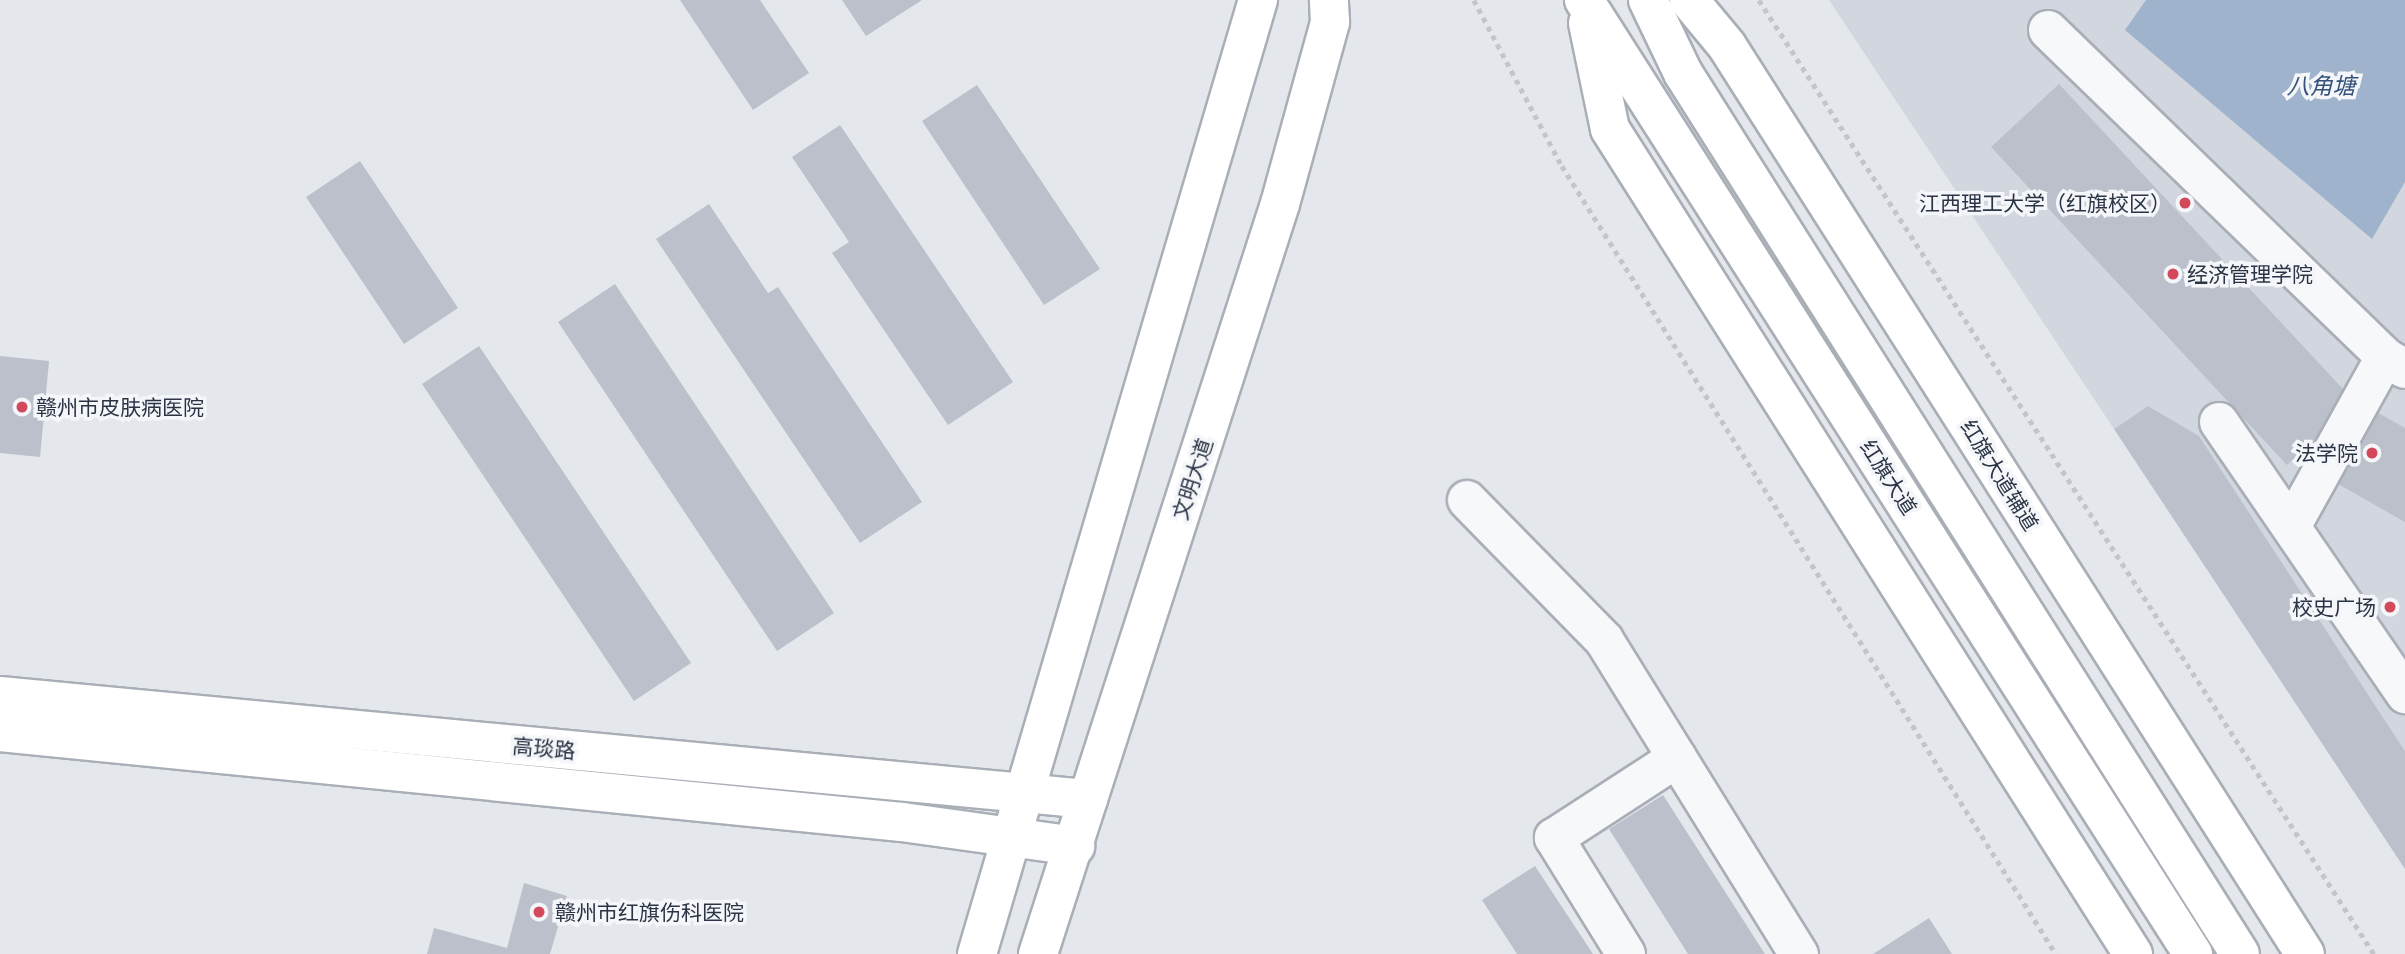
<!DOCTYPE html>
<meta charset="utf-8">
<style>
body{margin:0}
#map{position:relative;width:2405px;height:954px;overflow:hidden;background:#e4e7ec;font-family:Commissioner,"Noto Sans SC",sans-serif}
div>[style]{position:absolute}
.built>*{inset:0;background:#d2d6de}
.water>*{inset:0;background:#9fb4cc}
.building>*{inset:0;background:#bbc0ca}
.path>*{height:4.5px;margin-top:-2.25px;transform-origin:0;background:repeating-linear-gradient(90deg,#c2c5cb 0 5px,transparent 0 10px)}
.roads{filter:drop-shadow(2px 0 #a9aeb7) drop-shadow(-2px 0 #a9aeb7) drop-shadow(0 2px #a9aeb7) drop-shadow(0 -2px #a9aeb7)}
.minor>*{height:38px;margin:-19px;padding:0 19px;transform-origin:19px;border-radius:19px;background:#f7f8fa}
.major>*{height:38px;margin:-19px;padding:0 19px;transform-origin:19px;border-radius:19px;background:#fff}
.dots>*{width:19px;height:19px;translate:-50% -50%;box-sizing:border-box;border:4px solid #f4f6f9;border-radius:50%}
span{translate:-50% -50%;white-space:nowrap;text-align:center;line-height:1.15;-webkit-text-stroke:7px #f4f6f9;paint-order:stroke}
.poi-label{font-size:21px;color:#2b3445}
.right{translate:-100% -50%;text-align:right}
.left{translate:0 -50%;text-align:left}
.street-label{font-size:21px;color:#2b3445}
.water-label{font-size:23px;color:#34527a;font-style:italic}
</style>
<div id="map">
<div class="built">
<i style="clip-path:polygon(1829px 0,2405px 0,2405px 751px,2199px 436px,2148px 406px,2114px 429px)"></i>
</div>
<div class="water">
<i style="clip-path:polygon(2146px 0,2405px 0,2405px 182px,2372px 239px,2125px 30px)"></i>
</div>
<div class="building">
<i style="clip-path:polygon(680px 0,760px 0,809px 73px,753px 110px)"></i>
<i style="clip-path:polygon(842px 0,922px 0,866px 36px)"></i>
<i style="clip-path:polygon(2059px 84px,2355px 402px,2287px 465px,1991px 147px)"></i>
<i style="clip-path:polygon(977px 85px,1100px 269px,1044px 305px,922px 121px)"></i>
<i style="clip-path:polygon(840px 125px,1013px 382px,948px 425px,832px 253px,849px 242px,792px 157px)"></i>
<i style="clip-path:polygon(360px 161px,458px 308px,404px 344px,306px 197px)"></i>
<i style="clip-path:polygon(709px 204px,768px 293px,778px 287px,922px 502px,860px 543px,656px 239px)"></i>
<i style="clip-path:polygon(615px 284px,834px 613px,777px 651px,558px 322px)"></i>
<i style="clip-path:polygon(479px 346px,691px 663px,634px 701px,422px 384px)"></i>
<i style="clip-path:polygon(0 356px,49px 361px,40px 457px,0 453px)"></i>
<i style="clip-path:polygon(2148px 406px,2199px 436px,2405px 751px,2405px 869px,2114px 429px)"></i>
<i style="clip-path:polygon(2366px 406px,2405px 428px,2405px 522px,2326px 477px)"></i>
<i style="clip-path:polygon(1663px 795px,1765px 954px,1688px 954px,1609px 829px)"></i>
<i style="clip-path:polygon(1535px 866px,1593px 954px,1517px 954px,1482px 900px)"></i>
<i style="clip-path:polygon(524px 883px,567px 896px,550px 954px,427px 954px,434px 928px,507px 948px)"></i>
<i style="clip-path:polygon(1929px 918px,1952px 954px,1873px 954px)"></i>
</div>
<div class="path">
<i style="left:1474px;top:0;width:188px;rotate:62.1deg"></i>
<i style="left:1562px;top:166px;width:930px;rotate:57.92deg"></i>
<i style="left:1759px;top:0;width:1135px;rotate:57.19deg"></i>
</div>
<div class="roads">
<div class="minor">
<i style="left:2048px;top:30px;width:470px;rotate:44.1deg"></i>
<i style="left:2385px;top:357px;width:23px;rotate:31deg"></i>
<i style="left:2219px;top:422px;width:330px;rotate:55.6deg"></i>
<i style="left:1467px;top:500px;width:196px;rotate:45.6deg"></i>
<i style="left:1604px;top:640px;width:370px;rotate:58.2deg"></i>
<i style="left:2292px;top:525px;width:192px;rotate:-61deg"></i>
<i style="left:1626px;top:954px;width:137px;rotate:-121.8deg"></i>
<i style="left:1554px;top:838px;width:147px;rotate:-33deg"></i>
</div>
<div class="major">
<i style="left:1584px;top:0;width:1132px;rotate:57.45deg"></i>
<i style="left:1648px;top:0;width:81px;rotate:64.4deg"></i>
<i style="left:1683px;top:73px;width:1042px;rotate:57.7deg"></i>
<i style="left:1689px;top:0;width:60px;rotate:50.4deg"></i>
<i style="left:1727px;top:46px;width:1076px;rotate:57.52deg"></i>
<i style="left:1588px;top:23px;width:108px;rotate:78.3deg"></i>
<i style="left:1610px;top:129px;width:977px;rotate:57.63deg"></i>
<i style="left:0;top:696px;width:1093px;rotate:5.41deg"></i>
<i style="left:0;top:732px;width:906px;rotate:5.7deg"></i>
<i style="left:902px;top:822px;width:175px;rotate:7.9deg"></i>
<i style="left:977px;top:954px;width:995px;rotate:-73.59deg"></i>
<i style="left:1038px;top:954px;width:788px;rotate:-72.12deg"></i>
<i style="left:1280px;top:204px;width:189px;rotate:-74.6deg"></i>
<i style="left:1330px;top:22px;width:22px;rotate:-93deg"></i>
</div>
</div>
<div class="dots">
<i style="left:2185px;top:203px;background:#d1495b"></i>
<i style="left:2173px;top:274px;background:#d1495b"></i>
<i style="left:22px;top:407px;background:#d1495b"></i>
<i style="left:2372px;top:453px;background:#d1495b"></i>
<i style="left:2390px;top:607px;background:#d1495b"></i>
<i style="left:539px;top:912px;background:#d1495b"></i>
</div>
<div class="poi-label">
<span class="right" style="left:2171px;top:203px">江西理工大学（红旗校区）</span>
<span class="left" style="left:2187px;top:274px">经济管理学院</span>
<span class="left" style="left:36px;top:407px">赣州市皮肤病医院</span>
<span class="right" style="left:2358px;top:453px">法学院</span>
<span class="right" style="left:2376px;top:607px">校史广场</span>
<span class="left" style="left:555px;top:912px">赣州市红旗伤科医院</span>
</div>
<div class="street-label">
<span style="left:2000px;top:475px;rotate:58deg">红旗大道辅道</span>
<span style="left:1889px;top:477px;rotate:57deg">红旗大道</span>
<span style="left:1192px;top:479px;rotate:-72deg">文明大道</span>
<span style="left:544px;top:748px;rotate:5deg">高琰路</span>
</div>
<div class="water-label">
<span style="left:2321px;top:85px">八角塘</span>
</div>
</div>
